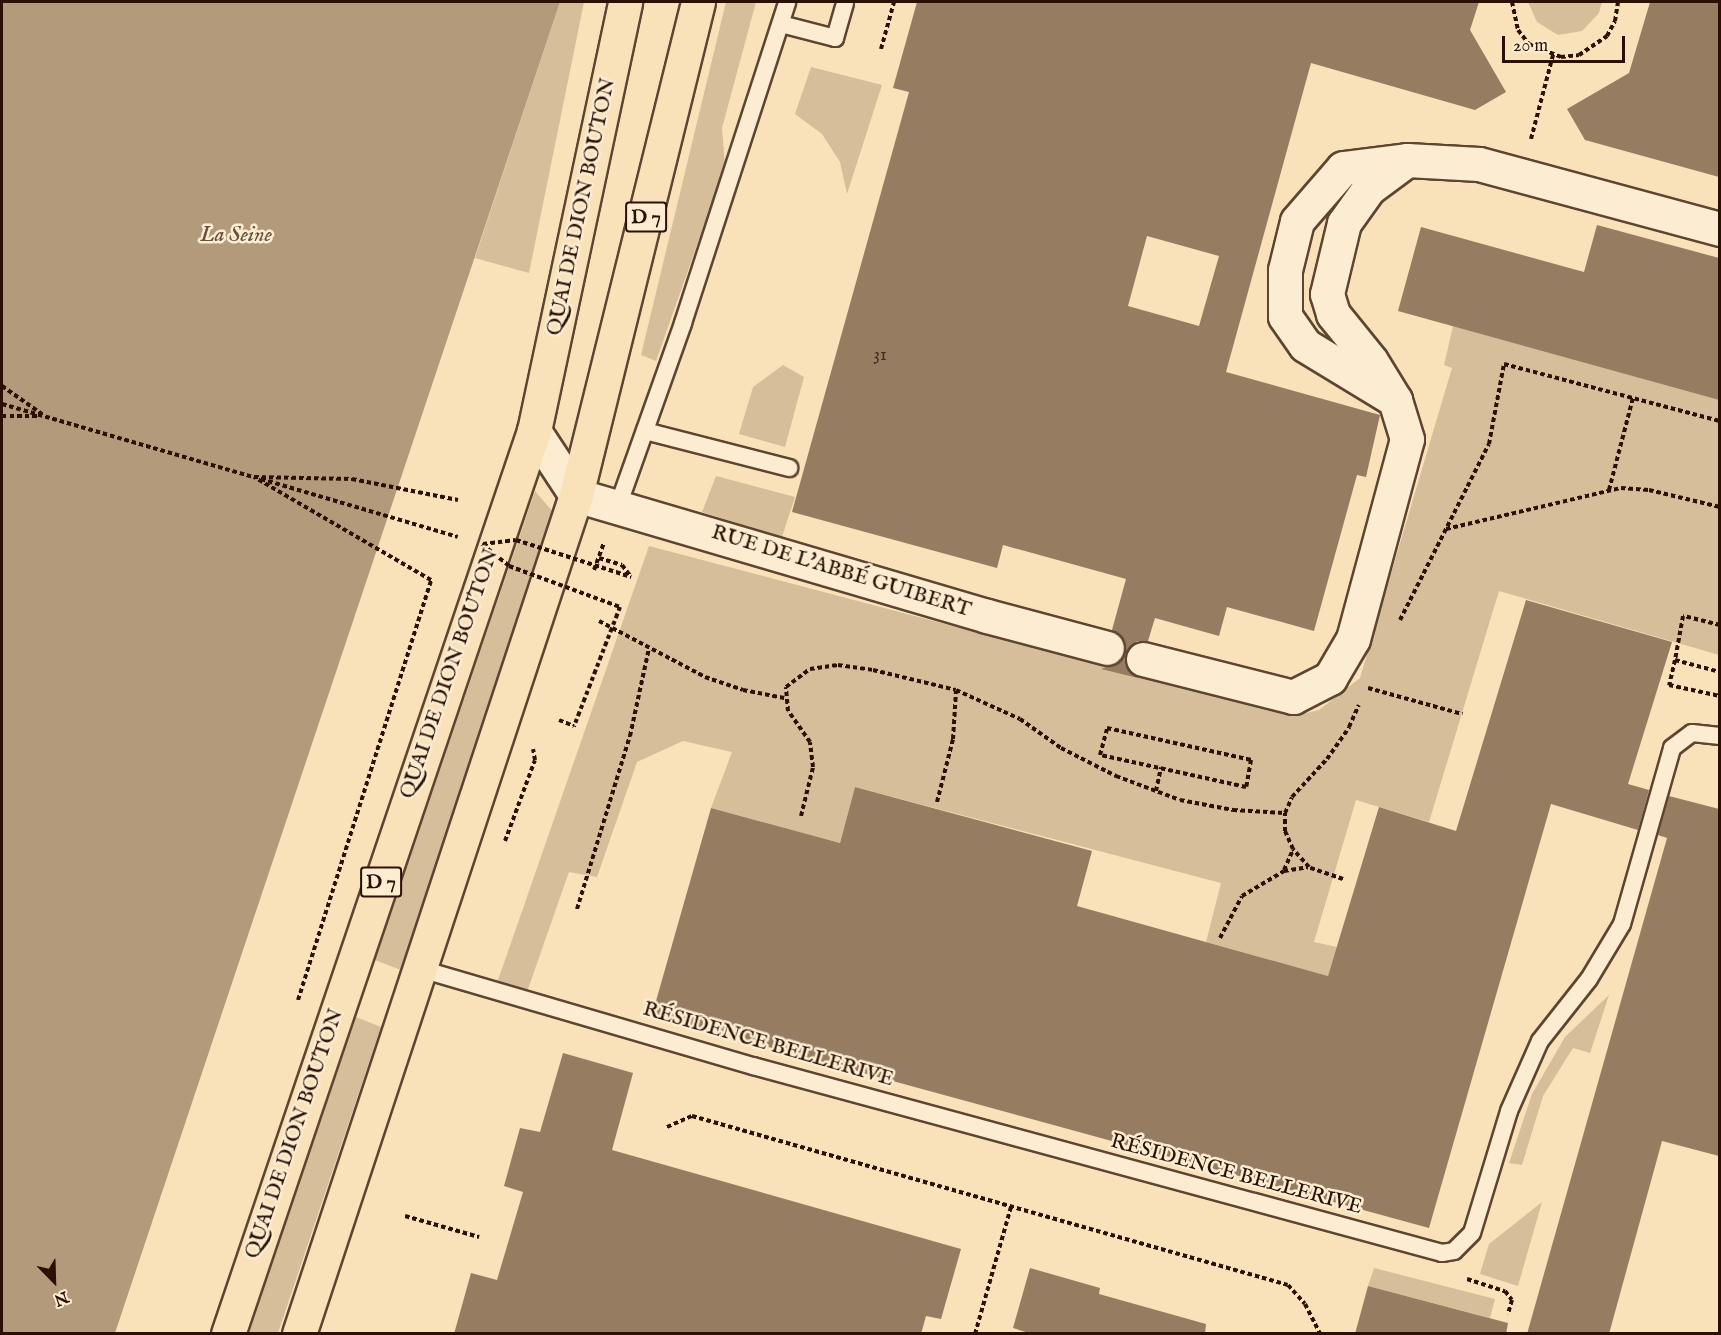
<!DOCTYPE html>
<meta charset="utf-8">
<style>
body{margin:0}
#map{position:relative;width:1721px;height:1335px;overflow:hidden;background:#f9e1b9;font-family:"IM FELL English",serif}
div>[style]{position:absolute}
.green>*{inset:0;background:#d6be9a}
.water>*{inset:0;background:#b39a7b}
.building>*{inset:0;background:#967d62}
.path>*{height:4px;margin-top:-2px;transform-origin:0;background:repeating-linear-gradient(90deg,#2a1104 0 4.5px,transparent 0 7.5px)}
.roads{filter:drop-shadow(2px 0 #5e4531) drop-shadow(-2px 0 #5e4531) drop-shadow(0 2px #5e4531) drop-shadow(0 -2px #5e4531)}
.service>*{height:16px;margin:-8px;padding:0 8px;transform-origin:8px;border-radius:8px;background:#fbecd2}
.minor>*{height:33px;margin:-16.5px;padding:0 16.5px;transform-origin:16.5px;border-radius:16.5px;background:#fbecd2}
.primary>*{height:33px;margin:-16.5px;padding:0 16.5px;transform-origin:16.5px;border-radius:16.5px;background:#f9e1b9}
.path-bridge>*{height:4px;margin-top:-2px;transform-origin:0;background:repeating-linear-gradient(90deg,#2a1104 0 4.5px,transparent 0 7.5px)}
span{translate:-50% -50%;white-space:nowrap;text-align:center;line-height:1.15;-webkit-text-stroke:5px #fbecd2;paint-order:stroke}
.number-label{font-size:18px;color:#452c1c}
.number-label span{-webkit-text-stroke-width:0}
.shield-label span{padding:2px 4px;background:#fbecd2;border:2px solid;border-radius:4px;-webkit-text-stroke-width:0}
.shield-label{font-size:20px;color:#2a1104;font-weight:700}
.street-label{font-size:21px;color:#2a1104}
.water-label{font-size:22px;color:#684f3a;font-style:italic}
.frame{position:absolute;inset:0;border:3px solid #2a1104;pointer-events:none}
.north{position:absolute;left:24px;top:1251px;width:60px;height:60px;-webkit-text-stroke:4px #fbecd2;paint-order:stroke;rotate:157deg;font-size:16px;font-weight:700;line-height:24px;text-align:center;color:#2a1104}
.north::after{content:'';display:block;margin:auto;width:21px;height:27px;background:#2a1104;clip-path:polygon(50% 0,100% 100%,50% 72%,0 100%)}
.scale{position:absolute;left:1502px;top:36px;width:123px;height:27px;box-sizing:border-box;border:3px solid #2a1104;border-top:0;padding-left:8px;font-size:18px;line-height:21px;white-space:nowrap;color:#2a1104;-webkit-text-stroke:4px #fbecd2;paint-order:stroke}
</style>
<div id="map">
<div class="green">
<i style="clip-path:polygon(560px 2px,584px 2px,529px 273px,475px 258px)"></i>
<i style="clip-path:polygon(726px 2px,756px 2px,722px 128px,725px 166px,656px 361px,641px 355px)"></i>
<i style="clip-path:polygon(1528px 2px,1602px 2px,1599px 13px,1582px 31px,1558px 35px,1537px 22px)"></i>
<i style="clip-path:polygon(811px 67px,882px 85px,847px 194px,840px 162px,822px 134px,795px 114px)"></i>
<i style="clip-path:polygon(1453px 326px,1719px 400px,1719px 655px,1499px 591px,1429px 822px,1356px 800px,1314px 942px,1337px 947px,1328px 976px,1206px 942px,1221px 883px,855px 787px,840px 843px,711px 808px,732px 752px,683px 741px,637px 762px,597px 877px,569px 872px,528px 989px,497px 983px,649px 546px,1294px 716px,1319px 710px,1360px 678px,1452px 368px,1444px 365px)"></i>
<i style="clip-path:polygon(783px 365px,804px 377px,785px 447px,739px 434px,753px 387px)"></i>
<i style="clip-path:polygon(716px 476px,795px 497px,782px 537px,702px 512px)"></i>
<i style="clip-path:polygon(535px 491px,553px 512px,401px 970px,375px 960px)"></i>
<i style="clip-path:polygon(1609px 995px,1590px 1053px,1573px 1048px,1543px 1096px,1522px 1165px,1509px 1163px,1532px 1094px,1565px 1037px)"></i>
<i style="clip-path:polygon(356px 1017px,381px 1027px,278px 1333px,249px 1333px)"></i>
<i style="clip-path:polygon(1542px 1202px,1518px 1286px,1480px 1274px,1489px 1244px)"></i>
<i style="clip-path:polygon(1374px 1268px,1495px 1299px,1490px 1318px,1368px 1286px)"></i>
</div>
<div class="water">
<i style="clip-path:polygon(2px 2px,560px 2px,115px 1333px,2px 1333px)"></i>
</div>
<div class="building">
<i style="clip-path:polygon(evenodd,917px 2px,1479px 2px,1470px 30px,1506px 92px,1475px 110px,1311px 63px,1226px 372px,1380px 415px,1366px 477px,1357px 475px,1314px 631px,1227px 607px,1219px 636px,1155px 618px,1148px 641px,1137px 641px,1125px 654px,1125px 665px,1138px 678px,1101px 669px,1120px 662px,1125px 653px,1125px 643px,1112px 630px,1126px 579px,1003px 545px,997px 568px,792px 512px,909px 92px,893px 88px,917px 2px,1147px 236px,1219px 256px,1199px 326px,1128px 306px,1147px 236px)"></i>
<i style="clip-path:polygon(1650px 2px,1719px 2px,1719px 177px,1585px 140px,1567px 109px,1629px 73px)"></i>
<i style="clip-path:polygon(1597px 225px,1719px 258px,1719px 400px,1398px 311px,1421px 227px,1584px 272px)"></i>
<i style="clip-path:polygon(1526px 600px,1672px 642px,1628px 784px,1649px 790px,1638px 830px,1551px 804px,1429px 1228px,652px 1015px,711px 808px,840px 843px,855px 787px,1092px 851px,1077px 906px,1328px 976px,1379px 807px,1456px 831px)"></i>
<i style="clip-path:polygon(1669px 796px,1719px 809px,1719px 1156px,1662px 1141px,1609px 1334px,1527px 1334px,1667px 838px,1658px 835px)"></i>
<i style="clip-path:polygon(563px 1053px,633px 1073px,612px 1150px,961px 1249px,941px 1319px,926px 1316px,921px 1334px,454px 1334px,471px 1273px,497px 1280px,523px 1192px,504px 1186px,520px 1128px,540px 1132px)"></i>
<i style="clip-path:polygon(1030px 1268px,1100px 1288px,1099px 1294px,1206px 1324px,1205px 1334px,1032px 1334px,1013px 1328px)"></i>
<i style="clip-path:polygon(1368px 1286px,1508px 1323px,1506px 1334px,1355px 1334px)"></i>
</div>
<div class="path">
<i style="left:1512px;top:2px;width:29px;rotate:78deg"></i>
<i style="left:1518px;top:30px;width:18px;rotate:52deg"></i>
<i style="left:1529px;top:44px;width:35px;rotate:22deg"></i>
<i style="left:1561px;top:57px;width:18px;rotate:-6deg"></i>
<i style="left:1579px;top:55px;width:34px;rotate:-34deg"></i>
<i style="left:1607px;top:36px;width:17px;rotate:-62deg"></i>
<i style="left:1615px;top:21px;width:19px;rotate:-81deg"></i>
<i style="left:881px;top:49px;width:49px;rotate:-74.5deg"></i>
<i style="left:1531px;top:139px;width:87px;rotate:-75.3deg"></i>
<i style="left:2px;top:386px;width:49px;rotate:35deg"></i>
<i style="left:2px;top:404px;width:262px;rotate:16.2deg"></i>
<i style="left:2px;top:416px;width:38px"></i>
<i style="left:261px;top:479px;width:205px;rotate:16.4deg"></i>
<i style="left:1609px;top:490px;width:95px;rotate:-75.4deg"></i>
<i style="left:1446px;top:529px;width:180px;rotate:-13.2deg"></i>
<i style="left:1621px;top:488px;width:28px;rotate:4deg"></i>
<i style="left:1649px;top:490px;width:73px;rotate:13.5deg"></i>
<i style="left:599px;top:558px;width:24px;rotate:17deg"></i>
<i style="left:622px;top:565px;width:15px;rotate:53deg"></i>
<i style="left:594px;top:570px;width:29px;rotate:-70deg"></i>
<i style="left:1400px;top:620px;width:197px;rotate:-63.2deg"></i>
<i style="left:1489px;top:444px;width:81px;rotate:-79.4deg"></i>
<i style="left:1504px;top:364px;width:223px;rotate:14.8deg"></i>
<i style="left:599px;top:621px;width:120px;rotate:27.8deg"></i>
<i style="left:705px;top:677px;width:40px;rotate:18.9deg"></i>
<i style="left:743px;top:690px;width:42px;rotate:11deg"></i>
<i style="left:1720px;top:625px;width:38px;rotate:-166deg"></i>
<i style="left:1683px;top:616px;width:45px;rotate:100.3deg"></i>
<i style="left:1675px;top:660px;width:47px;rotate:14.9deg"></i>
<i style="left:1675px;top:660px;width:26px;rotate:103deg"></i>
<i style="left:1669px;top:685px;width:52px;rotate:12.2deg"></i>
<i style="left:1368px;top:688px;width:98px;rotate:15.5deg"></i>
<i style="left:559px;top:720px;width:16px;rotate:22deg"></i>
<i style="left:1107px;top:728px;width:148px;rotate:12.5deg"></i>
<i style="left:1251px;top:760px;width:27px;rotate:100deg"></i>
<i style="left:1246px;top:787px;width:149px;rotate:-167.6deg"></i>
<i style="left:1100px;top:755px;width:28px;rotate:-75deg"></i>
<i style="left:1156px;top:791px;width:24px;rotate:-78deg"></i>
<i style="left:937px;top:802px;width:65px;rotate:-75.7deg"></i>
<i style="left:953px;top:739px;width:48px;rotate:-86.4deg"></i>
<i style="left:801px;top:816px;width:50px;rotate:-76.2deg"></i>
<i style="left:813px;top:767px;width:25px;rotate:-97deg"></i>
<i style="left:810px;top:742px;width:38px;rotate:-125deg"></i>
<i style="left:788px;top:711px;width:24px;rotate:-95deg"></i>
<i style="left:786px;top:687px;width:30px;rotate:-37deg"></i>
<i style="left:810px;top:669px;width:28px;rotate:-8deg"></i>
<i style="left:838px;top:665px;width:35px;rotate:8deg"></i>
<i style="left:873px;top:670px;width:85px;rotate:13.5deg"></i>
<i style="left:956px;top:690px;width:70px;rotate:24.4deg"></i>
<i style="left:1020px;top:719px;width:50px;rotate:35.3deg"></i>
<i style="left:1061px;top:748px;width:62px;rotate:27deg"></i>
<i style="left:1116px;top:776px;width:68px;rotate:20.6deg"></i>
<i style="left:1180px;top:800px;width:54px;rotate:10.7deg"></i>
<i style="left:1233px;top:810px;width:52px;rotate:3.3deg"></i>
<i style="left:505px;top:841px;width:86px;rotate:-69.7deg"></i>
<i style="left:535px;top:760px;width:11px;rotate:-100deg"></i>
<i style="left:1284px;top:870px;width:22px;rotate:-66deg"></i>
<i style="left:1343px;top:879px;width:36px;rotate:-161deg"></i>
<i style="left:1309px;top:867px;width:24px;rotate:-132deg"></i>
<i style="left:1293px;top:849px;width:20px;rotate:-114deg"></i>
<i style="left:1285px;top:831px;width:18px;rotate:-90deg"></i>
<i style="left:1285px;top:813px;width:17px;rotate:-66deg"></i>
<i style="left:1292px;top:797px;width:52px;rotate:-47.4deg"></i>
<i style="left:1327px;top:759px;width:39px;rotate:-55deg"></i>
<i style="left:1349px;top:727px;width:24px;rotate:-66deg"></i>
<i style="left:577px;top:909px;width:181px;rotate:-73deg"></i>
<i style="left:630px;top:736px;width:90px;rotate:-77.8deg"></i>
<i style="left:1220px;top:938px;width:47px;rotate:-62.4deg"></i>
<i style="left:1242px;top:896px;width:49px;rotate:-30.8deg"></i>
<i style="left:1284px;top:871px;width:24px;rotate:-9deg"></i>
<i style="left:298px;top:1000px;width:441px;rotate:-72.4deg"></i>
<i style="left:431px;top:580px;width:205px;rotate:-149.8deg"></i>
<i style="left:254px;top:477px;width:98px;rotate:1.2deg"></i>
<i style="left:352px;top:479px;width:108px;rotate:11.2deg"></i>
<i style="left:667px;top:1127px;width:27px;rotate:-24deg"></i>
<i style="left:692px;top:1116px;width:619px;rotate:15.83deg"></i>
<i style="left:1288px;top:1285px;width:25px;rotate:48deg"></i>
<i style="left:1305px;top:1304px;width:34px;rotate:63deg"></i>
<i style="left:405px;top:1216px;width:77px;rotate:15.8deg"></i>
<i style="left:1467px;top:1279px;width:40px;rotate:18deg"></i>
<i style="left:1505px;top:1291px;width:11px;rotate:52deg"></i>
<i style="left:1512px;top:1300px;width:15px;rotate:106deg"></i>
<i style="left:975px;top:1334px;width:132px;rotate:-74.2deg"></i>
</div>
<div class="roads">
<div class="service">
<i style="left:781px;top:24px;width:56px;rotate:14.5deg"></i>
<i style="left:835px;top:38px;width:37px;rotate:-74deg"></i>
<i style="left:645px;top:431px;width:149px;rotate:14.4deg"></i>
<i style="left:618px;top:506px;width:194px;rotate:-70.4deg"></i>
<i style="left:683px;top:323px;width:337px;rotate:-72deg"></i>
<i style="left:421px;top:969px;width:346px;rotate:16.3deg"></i>
<i style="left:753px;top:1066px;width:714px;rotate:15.18deg"></i>
<i style="left:1442px;top:1253px;width:12px;rotate:-9deg"></i>
<i style="left:1454px;top:1251px;width:25px;rotate:-45deg"></i>
<i style="left:1472px;top:1233px;width:127px;rotate:-73.1deg"></i>
<i style="left:1509px;top:1111px;width:77px;rotate:-66.1deg"></i>
<i style="left:1540px;top:1041px;width:79px;rotate:-51.7deg"></i>
<i style="left:1589px;top:979px;width:64px;rotate:-59deg"></i>
<i style="left:1622px;top:924px;width:183px;rotate:-74.1deg"></i>
<i style="left:1672px;top:748px;width:25px;rotate:-37deg"></i>
<i style="left:1692px;top:733px;width:28px;rotate:6deg"></i>
</div>
<div class="minor">
<i style="left:1407px;top:160px;width:47px;rotate:143.6deg"></i>
<i style="left:1369px;top:188px;width:43px;rotate:125.5deg"></i>
<i style="left:1344px;top:223px;width:73px;rotate:103.5deg"></i>
<i style="left:1327px;top:294px;width:21px;rotate:73deg"></i>
<i style="left:1333px;top:314px;width:60px;rotate:51deg"></i>
<i style="left:1371px;top:361px;width:46px;rotate:58.4deg"></i>
<i style="left:1395px;top:400px;width:105px;rotate:-148.6deg"></i>
<i style="left:1305px;top:345px;width:35px;rotate:-125deg"></i>
<i style="left:1285px;top:316px;width:46px;rotate:-90deg"></i>
<i style="left:1285px;top:270px;width:50px;rotate:-76.2deg"></i>
<i style="left:1297px;top:221px;width:70px;rotate:-49deg"></i>
<i style="left:1343px;top:168px;width:64px;rotate:-7.1deg"></i>
<i style="left:1407px;top:160px;width:72px;rotate:3.2deg"></i>
<i style="left:1479px;top:164px;width:250px;rotate:15.1deg"></i>
<i style="left:534px;top:431px;width:77px;rotate:56.7deg"></i>
<i style="left:576px;top:495px;width:428px;rotate:16.4deg"></i>
<i style="left:987px;top:616px;width:124px;rotate:14.9deg"></i>
<i style="left:1143px;top:659px;width:155px;rotate:14.2deg"></i>
<i style="left:1293px;top:697px;width:42px;rotate:-27.2deg"></i>
<i style="left:1330px;top:678px;width:45px;rotate:-59.5deg"></i>
<i style="left:1353px;top:639px;width:207px;rotate:-74.9deg"></i>
<i style="left:1407px;top:439px;width:41px;rotate:-107.1deg"></i>
</div>
<div class="primary">
<i style="left:228px;top:1334px;width:953px;rotate:-71.28deg"></i>
<i style="left:534px;top:431px;width:439px;rotate:-78deg"></i>
<i style="left:299px;top:1334px;width:884px;rotate:-71.73deg"></i>
<i style="left:576px;top:495px;width:508px;rotate:-76.1deg"></i>
</div>
</div>
<div class="path-bridge">
<i style="left:482px;top:544px;width:35px;rotate:39deg"></i>
<i style="left:509px;top:566px;width:118px;rotate:20.3deg"></i>
<i style="left:620px;top:607px;width:128px;rotate:111.1deg"></i>
<i style="left:483px;top:544px;width:33px;rotate:-7deg"></i>
<i style="left:516px;top:540px;width:121px;rotate:17.8deg"></i>
</div>
<div class="number-label">
<span style="left:880px;top:356px">31</span>
</div>
<div class="shield-label">
<span style="left:646px;top:217px">D 7</span>
<span style="left:381px;top:882px">D 7</span>
</div>
<div class="street-label">
<span style="left:582px;top:207px;rotate:-78deg">QUAI DE DION BOUTON</span>
<span style="left:841px;top:572px;rotate:17deg">RUE DE L'ABBÉ GUIBERT</span>
<span style="left:450px;top:674px;rotate:-71deg">QUAI DE DION BOUTON</span>
<span style="left:768px;top:1045px;rotate:16deg">RÉSIDENCE BELLERIVE</span>
<span style="left:295px;top:1134px;rotate:-71deg">QUAI DE DION BOUTON</span>
<span style="left:1236px;top:1175px;rotate:15deg">RÉSIDENCE BELLERIVE</span>
</div>
<div class="water-label">
<span style="left:236px;top:236px">La Seine</span>
</div>
<div class="frame"></div>
<div class="north">N</div>
<div class="scale">20 m</div>
</div>
